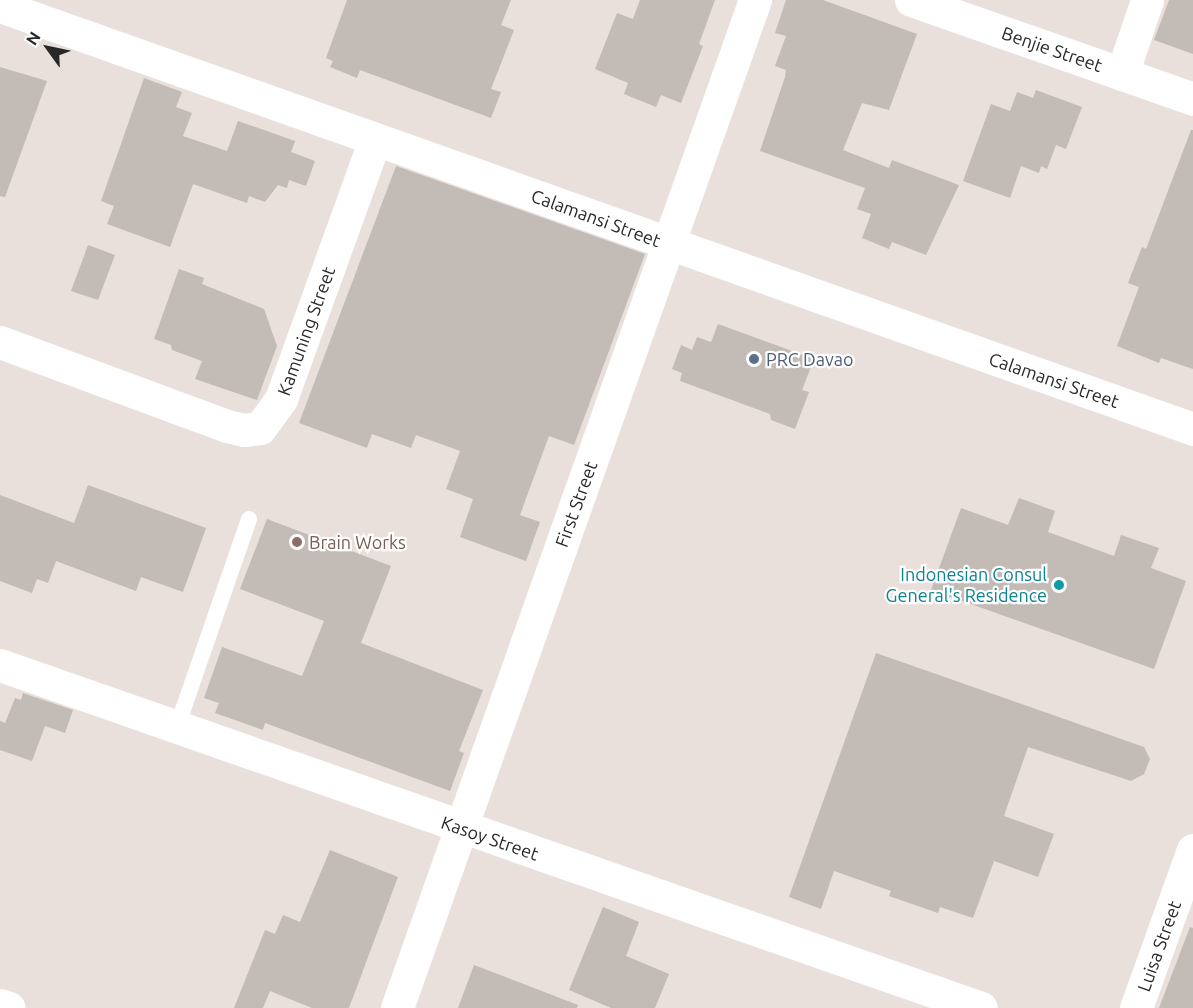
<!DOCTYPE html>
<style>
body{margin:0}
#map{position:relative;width:1193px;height:1008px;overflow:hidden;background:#e9dfdb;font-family:Ubuntu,sans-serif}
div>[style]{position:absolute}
.building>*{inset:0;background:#c2bbb6}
.lane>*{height:16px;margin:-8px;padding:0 8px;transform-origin:8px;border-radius:8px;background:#fff}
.street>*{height:33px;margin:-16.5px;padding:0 16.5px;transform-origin:16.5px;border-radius:16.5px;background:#fff}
.secondary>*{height:33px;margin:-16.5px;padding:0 16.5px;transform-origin:16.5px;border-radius:16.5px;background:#fff}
.dots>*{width:16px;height:16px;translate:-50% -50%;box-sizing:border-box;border:3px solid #fff;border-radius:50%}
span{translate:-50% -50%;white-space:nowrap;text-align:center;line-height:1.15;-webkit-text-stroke:4.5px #fff;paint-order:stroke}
.street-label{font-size:18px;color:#282828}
.service-label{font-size:18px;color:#4e5e75}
.left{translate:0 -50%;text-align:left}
.education-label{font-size:18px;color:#785e54}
.culture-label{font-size:18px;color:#0d838f}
.right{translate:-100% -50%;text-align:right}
.north{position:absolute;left:18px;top:18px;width:60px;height:60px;-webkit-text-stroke:4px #fff;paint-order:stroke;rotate:303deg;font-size:16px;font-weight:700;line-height:24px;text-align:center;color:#282828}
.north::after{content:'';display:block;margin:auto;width:21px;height:27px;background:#282828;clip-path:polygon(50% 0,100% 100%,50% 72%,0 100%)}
</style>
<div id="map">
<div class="building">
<i style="clip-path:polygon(347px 0,511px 0,501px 25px,514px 30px,491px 89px,501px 92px,491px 118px,360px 70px,357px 78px,330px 67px,333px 61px,326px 58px)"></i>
<i style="clip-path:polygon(640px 0,715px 0,699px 44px,703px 46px,681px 103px,661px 95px,656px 107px,624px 94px,628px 83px,595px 69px,617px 13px,633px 19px)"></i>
<i style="clip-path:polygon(786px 0,823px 0,917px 34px,889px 110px,862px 103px,843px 150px,889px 168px,892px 160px,959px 185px,926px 255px,892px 242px,889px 249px,862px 238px,871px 214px,857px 209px,865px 188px,760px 151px,785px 77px,786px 70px,775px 66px,786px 36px,775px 33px)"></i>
<i style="clip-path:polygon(1169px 0,1193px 0,1193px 54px,1154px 40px)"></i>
<i style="clip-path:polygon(0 67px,47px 81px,5px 197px,0 196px)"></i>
<i style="clip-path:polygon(144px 78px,182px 92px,176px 107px,192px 113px,183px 136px,227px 151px,238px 121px,295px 141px,291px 152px,315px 161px,306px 186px,289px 180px,287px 188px,278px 185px,265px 202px,249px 196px,247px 203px,193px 184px,170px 247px,107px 224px,114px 206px,101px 201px)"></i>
<i style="clip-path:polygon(1036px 90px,1082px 107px,1066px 149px,1056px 145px,1047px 169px,1041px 166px,1039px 173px,1021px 166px,1010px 198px,963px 181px,991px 104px,1010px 111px,1017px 92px,1033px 98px)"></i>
<i style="clip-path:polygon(1191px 130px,1193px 130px,1193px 369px,1161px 358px,1159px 363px,1117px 346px,1139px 287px,1128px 283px,1142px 247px,1146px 249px)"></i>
<i style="clip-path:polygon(396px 166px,645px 254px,574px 445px,549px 436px,520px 515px,540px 522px,526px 561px,460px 537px,473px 499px,446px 489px,460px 451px,416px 435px,411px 448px,372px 434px,367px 448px,299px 423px)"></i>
<i style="clip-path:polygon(88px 245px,115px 255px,98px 300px,71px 291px)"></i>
<i style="clip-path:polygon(179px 269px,204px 278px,202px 284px,264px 309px,277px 346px,257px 400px,195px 379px,202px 361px,172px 350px,171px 345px,154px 339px)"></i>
<i style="clip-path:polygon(718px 324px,814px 359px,802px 390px,809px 392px,795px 429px,771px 420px,770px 414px,680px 381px,682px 373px,672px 369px,681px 345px,692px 350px,697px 337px,711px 342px)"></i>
<i style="clip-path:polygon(88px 485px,206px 528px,183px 592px,141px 577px,136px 591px,56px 561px,48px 583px,37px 579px,32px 593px,0 581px,0 495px,74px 523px)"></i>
<i style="clip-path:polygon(1019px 498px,1055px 511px,1048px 532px,1114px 556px,1121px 535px,1159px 548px,1151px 568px,1186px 581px,1154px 669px,931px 590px,961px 508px,1008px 525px)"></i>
<i style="clip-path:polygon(267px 519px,391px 566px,361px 643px,483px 690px,459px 751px,464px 753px,450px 791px,265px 723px,263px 730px,215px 713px,219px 703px,204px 698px,222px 647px,302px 676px,324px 621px,240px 589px)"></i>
<i style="clip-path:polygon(876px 653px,1144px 747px,1150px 759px,1144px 774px,1131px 781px,1028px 747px,1004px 816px,1054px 834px,1038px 877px,994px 861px,973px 918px,940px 907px,938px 913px,889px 896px,891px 891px,834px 871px,821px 909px,789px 897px)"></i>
<i style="clip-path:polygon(23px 693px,73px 710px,65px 733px,45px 726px,32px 761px,0 750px,0 721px,5px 723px,15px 698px,21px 700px)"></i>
<i style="clip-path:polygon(330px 850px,398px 877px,349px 1008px,312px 1008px,270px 991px,263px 1008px,234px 1008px,265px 930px,275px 934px,283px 915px,300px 922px)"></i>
<i style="clip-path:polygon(603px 907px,639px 922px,626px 956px,669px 974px,655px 1008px,611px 1008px,569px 990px)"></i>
<i style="clip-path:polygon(1190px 927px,1193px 928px,1193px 1008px,1159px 1008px)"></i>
<i style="clip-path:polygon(474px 965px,578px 1005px,577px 1008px,458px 1008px)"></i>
</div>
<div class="lane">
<i style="left:177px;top:727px;width:220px;rotate:-70.9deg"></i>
</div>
<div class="street">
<i style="left:911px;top:0;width:299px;rotate:19.3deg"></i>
<i style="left:0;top:6px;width:1266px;rotate:19.52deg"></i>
<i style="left:1122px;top:74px;width:78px;rotate:-71.3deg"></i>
<i style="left:0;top:342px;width:242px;rotate:20.3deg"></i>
<i style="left:227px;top:426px;width:17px;rotate:13deg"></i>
<i style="left:244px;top:430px;width:16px;rotate:-7deg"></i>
<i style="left:260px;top:428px;width:36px;rotate:-54deg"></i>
<i style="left:281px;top:399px;width:276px;rotate:-70.1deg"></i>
<i style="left:0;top:665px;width:1039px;rotate:19.27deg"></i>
<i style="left:397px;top:1008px;width:1070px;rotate:-70.45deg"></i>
<i style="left:1136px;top:1008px;width:168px;rotate:-70.2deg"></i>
</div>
<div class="secondary">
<i style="left:0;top:1005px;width:9px;rotate:18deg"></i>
</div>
<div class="dots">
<i style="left:754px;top:359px;background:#5c6f8a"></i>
<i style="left:297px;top:542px;background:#8d6e63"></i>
<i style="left:1059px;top:585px;background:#0f9aa8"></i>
</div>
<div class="street-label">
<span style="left:1052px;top:49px;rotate:19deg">Benjie Street</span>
<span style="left:596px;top:218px;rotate:20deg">Calamansi Street</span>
<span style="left:306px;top:331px;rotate:-70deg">Kamuning Street</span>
<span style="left:1054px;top:380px;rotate:19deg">Calamansi Street</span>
<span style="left:576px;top:504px;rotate:-70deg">First Street</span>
<span style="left:490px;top:838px;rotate:19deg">Kasoy Street</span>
<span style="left:1159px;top:946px;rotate:-70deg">Luisa Street</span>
</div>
<div class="service-label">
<span class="left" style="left:766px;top:359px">PRC Davao</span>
</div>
<div class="education-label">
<span class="left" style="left:309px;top:542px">Brain Works</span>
</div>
<div class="culture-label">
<span class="right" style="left:1047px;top:585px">Indonesian Consul<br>General's Residence</span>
</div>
<div class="north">N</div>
</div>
